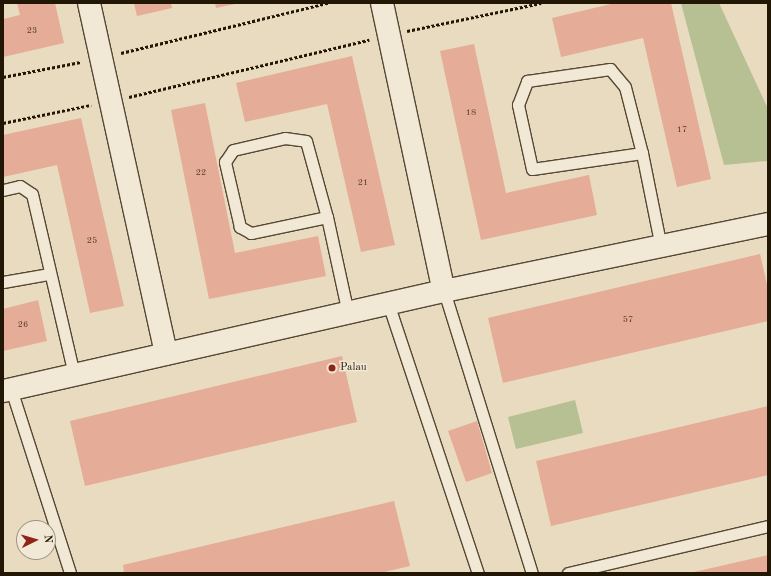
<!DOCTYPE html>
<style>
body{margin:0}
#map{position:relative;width:771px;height:576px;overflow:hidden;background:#e9dbbf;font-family:"Old Standard TT",serif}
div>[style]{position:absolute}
.green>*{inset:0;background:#b6c092}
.building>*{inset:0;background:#e5ac97}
.path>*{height:2.5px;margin-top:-1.25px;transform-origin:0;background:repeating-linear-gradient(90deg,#221605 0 3px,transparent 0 5px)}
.roads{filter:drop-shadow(1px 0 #544734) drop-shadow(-1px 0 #544734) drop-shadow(0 1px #544734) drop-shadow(0 -1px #544734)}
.service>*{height:11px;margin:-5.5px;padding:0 5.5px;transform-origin:5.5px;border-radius:5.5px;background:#f1e8d5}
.minor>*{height:22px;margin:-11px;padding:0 11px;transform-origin:11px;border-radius:11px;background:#f1e8d5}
.dots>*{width:11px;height:11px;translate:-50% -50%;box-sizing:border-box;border:2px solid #f1e8d5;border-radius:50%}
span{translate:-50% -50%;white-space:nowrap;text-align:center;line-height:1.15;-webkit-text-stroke:3px #f1e8d5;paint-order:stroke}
.number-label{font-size:9px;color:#533c2a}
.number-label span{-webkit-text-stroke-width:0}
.poi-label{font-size:11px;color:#221605}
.left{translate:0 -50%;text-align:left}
.frame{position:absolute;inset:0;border:4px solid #221605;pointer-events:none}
.north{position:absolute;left:16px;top:520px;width:40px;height:40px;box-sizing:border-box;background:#f1e8d5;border:1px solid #9e9482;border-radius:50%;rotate:85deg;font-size:11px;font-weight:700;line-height:16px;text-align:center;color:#221605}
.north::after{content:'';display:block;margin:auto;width:14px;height:18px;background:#8f2418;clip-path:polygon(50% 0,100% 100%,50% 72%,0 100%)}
</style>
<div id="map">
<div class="green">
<i style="clip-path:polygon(681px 3px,719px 3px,768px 109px,768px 161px,724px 165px)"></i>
<i style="clip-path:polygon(575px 400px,583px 433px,516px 449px,508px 417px)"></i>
</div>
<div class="building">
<i style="clip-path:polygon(17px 3px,55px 3px,64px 43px,3px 57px,3px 19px,20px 15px)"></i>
<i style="clip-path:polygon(134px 3px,171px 3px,172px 8px,137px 16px)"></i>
<i style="clip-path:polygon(215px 3px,235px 3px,235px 4px,216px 8px)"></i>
<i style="clip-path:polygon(615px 3px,671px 3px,711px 179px,677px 187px,643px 38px,561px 57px,552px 18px)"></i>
<i style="clip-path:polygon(474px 44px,506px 193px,589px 175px,597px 215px,481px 240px,440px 51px)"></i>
<i style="clip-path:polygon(352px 56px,395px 245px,361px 252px,327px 104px,245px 122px,236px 83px)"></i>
<i style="clip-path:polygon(205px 103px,235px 253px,318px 236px,326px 276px,209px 299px,171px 110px)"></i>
<i style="clip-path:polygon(81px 118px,124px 306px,90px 313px,57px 165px,3px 177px,3px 135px)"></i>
<i style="clip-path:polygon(760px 254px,768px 289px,768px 321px,503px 383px,488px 318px)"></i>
<i style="clip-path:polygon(38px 300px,47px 341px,3px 351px,3px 309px)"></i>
<i style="clip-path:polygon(342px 356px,357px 422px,85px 486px,70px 421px)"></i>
<i style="clip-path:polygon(768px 406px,768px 475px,551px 526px,536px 461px)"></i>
<i style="clip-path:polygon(477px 421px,492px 473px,466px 482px,448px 431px)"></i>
<i style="clip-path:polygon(394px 501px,410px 566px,380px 573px,124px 573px,123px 565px)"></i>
<i style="clip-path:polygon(768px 555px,768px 573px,694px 573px,694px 572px)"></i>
</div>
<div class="path">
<i style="left:407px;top:31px;width:137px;rotate:-11.8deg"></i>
<i style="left:121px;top:53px;width:213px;rotate:-13.6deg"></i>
<i style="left:3px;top:77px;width:79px;rotate:-10.9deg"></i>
<i style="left:129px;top:97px;width:247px;rotate:-13.4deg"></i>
<i style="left:3px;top:123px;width:90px;rotate:-11.6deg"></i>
</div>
<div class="roads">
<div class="service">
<i style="left:642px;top:153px;width:111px;rotate:171.7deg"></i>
<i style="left:532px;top:169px;width:66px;rotate:-102.3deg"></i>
<i style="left:518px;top:105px;width:26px;rotate:-69deg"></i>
<i style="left:527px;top:81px;width:84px;rotate:-8.2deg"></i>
<i style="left:610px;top:69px;width:23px;rotate:50deg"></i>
<i style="left:625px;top:87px;width:68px;rotate:75.6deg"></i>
<i style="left:642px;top:153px;width:96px;rotate:78.6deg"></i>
<i style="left:3px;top:190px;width:17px;rotate:-13deg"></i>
<i style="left:20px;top:186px;width:14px;rotate:34deg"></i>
<i style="left:32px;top:194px;width:186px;rotate:76.9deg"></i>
<i style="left:327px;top:217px;width:78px;rotate:168.1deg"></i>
<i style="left:251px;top:233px;width:13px;rotate:-151deg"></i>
<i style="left:240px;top:227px;width:67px;rotate:-103deg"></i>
<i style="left:225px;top:162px;width:14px;rotate:-56deg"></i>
<i style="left:233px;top:150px;width:53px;rotate:-13deg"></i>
<i style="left:285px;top:138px;width:21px;rotate:8deg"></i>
<i style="left:306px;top:141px;width:79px;rotate:74.6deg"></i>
<i style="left:327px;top:217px;width:98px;rotate:77.7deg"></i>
<i style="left:3px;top:282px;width:47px;rotate:-9.9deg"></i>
<i style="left:444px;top:291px;width:295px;rotate:72.7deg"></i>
<i style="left:388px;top:303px;width:285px;rotate:71.6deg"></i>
<i style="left:11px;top:389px;width:193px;rotate:72.2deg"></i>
<i style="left:568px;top:573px;width:205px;rotate:-13.2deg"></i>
</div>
<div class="minor">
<i style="left:89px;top:3px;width:359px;rotate:77.6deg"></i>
<i style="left:382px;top:3px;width:295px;rotate:77.9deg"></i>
<i style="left:3px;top:391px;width:452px;rotate:-12.8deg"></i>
<i style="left:444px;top:291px;width:331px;rotate:-11.7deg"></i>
</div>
</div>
<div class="dots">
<i style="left:332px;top:368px;background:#8f2418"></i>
</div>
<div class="number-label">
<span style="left:32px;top:31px">23</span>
<span style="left:471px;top:113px">18</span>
<span style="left:682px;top:130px">17</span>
<span style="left:201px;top:173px">22</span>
<span style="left:363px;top:183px">21</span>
<span style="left:92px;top:241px">25</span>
<span style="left:628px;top:320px">57</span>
<span style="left:23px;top:325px">26</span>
</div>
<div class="poi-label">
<span class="left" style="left:340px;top:368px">Palau</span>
</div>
<div class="frame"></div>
<div class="north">N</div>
</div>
